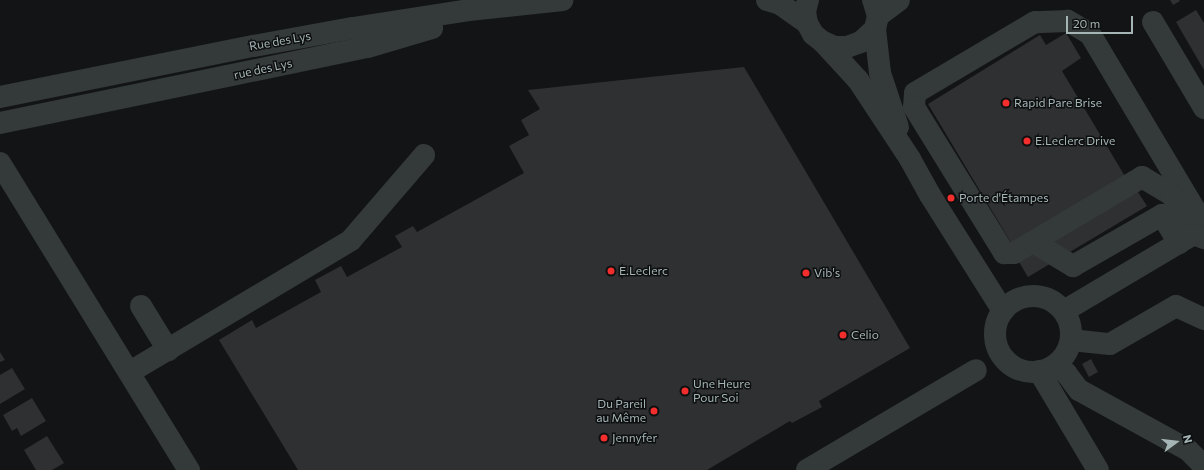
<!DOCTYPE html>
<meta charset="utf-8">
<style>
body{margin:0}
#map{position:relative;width:1204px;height:470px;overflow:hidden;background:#131415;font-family:Commissioner,sans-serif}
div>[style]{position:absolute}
.building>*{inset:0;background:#2e3031}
.minor>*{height:22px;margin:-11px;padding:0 11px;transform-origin:11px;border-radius:11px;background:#34393a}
.minor>.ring{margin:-11px;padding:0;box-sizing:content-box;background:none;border:22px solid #34393a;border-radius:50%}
.dots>*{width:11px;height:11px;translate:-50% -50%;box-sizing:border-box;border:2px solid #0e0f10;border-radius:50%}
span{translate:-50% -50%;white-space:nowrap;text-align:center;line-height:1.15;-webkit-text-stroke:3px #0e0f10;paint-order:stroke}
.street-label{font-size:12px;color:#a5b5b6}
.poi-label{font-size:12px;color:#a5b5b6}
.left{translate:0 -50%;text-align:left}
.right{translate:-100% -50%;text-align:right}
.north{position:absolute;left:1156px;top:422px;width:40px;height:40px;-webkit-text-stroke:3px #0e0f10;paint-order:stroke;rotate:75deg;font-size:11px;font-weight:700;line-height:16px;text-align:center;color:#a5b5b6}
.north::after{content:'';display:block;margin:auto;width:14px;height:18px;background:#a5b5b6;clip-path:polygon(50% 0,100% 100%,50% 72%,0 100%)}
.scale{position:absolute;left:1066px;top:16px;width:67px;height:18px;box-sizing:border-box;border:2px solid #a5b5b6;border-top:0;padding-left:5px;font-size:12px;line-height:14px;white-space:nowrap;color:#a5b5b6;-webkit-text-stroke:3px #0e0f10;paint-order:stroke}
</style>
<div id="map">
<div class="building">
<i style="clip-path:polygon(1170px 0,1179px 0,1180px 1px,1173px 5px)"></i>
<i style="clip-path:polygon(1196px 10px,1204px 23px,1204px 70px,1176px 22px)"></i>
<i style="clip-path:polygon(1066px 33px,1081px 58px,1062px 71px,1126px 178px,1134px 186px,1147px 206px,1028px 277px,1016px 257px,1013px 246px,928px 104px,1040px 35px,1046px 45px)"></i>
<i style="clip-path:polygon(744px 67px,910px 348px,819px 401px,822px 407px,792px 423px,790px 421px,707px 470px,298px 470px,219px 340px,252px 320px,256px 328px,321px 292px,315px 280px,341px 266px,347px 277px,402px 247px,395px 236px,413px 226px,417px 232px,524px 173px,509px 146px,529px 135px,521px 120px,540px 109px,528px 90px)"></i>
<i style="clip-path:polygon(0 352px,5px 360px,0 362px)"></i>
<i style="clip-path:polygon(1091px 359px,1098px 372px,1089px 377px,1082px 364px)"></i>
<i style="clip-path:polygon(12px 368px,25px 389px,0 404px,0 375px)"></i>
<i style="clip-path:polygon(32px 398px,46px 421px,21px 436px,17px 428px,12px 431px,3px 415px)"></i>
<i style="clip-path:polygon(47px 436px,64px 463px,52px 470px,36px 470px,24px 450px)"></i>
</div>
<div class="minor">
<i style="left:767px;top:0;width:14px;rotate:17deg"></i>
<i style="left:780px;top:4px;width:33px;rotate:35deg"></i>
<i style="left:808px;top:0;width:11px;rotate:105deg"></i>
<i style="left:805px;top:11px;width:12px;rotate:81deg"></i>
<i style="left:807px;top:23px;width:13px;rotate:61deg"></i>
<i style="left:813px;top:34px;width:13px;rotate:39deg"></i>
<i style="left:823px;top:42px;width:13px;rotate:23deg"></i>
<i style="left:835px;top:47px;width:12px"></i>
<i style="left:847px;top:47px;width:15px;rotate:-20deg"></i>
<i style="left:861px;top:42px;width:19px;rotate:-43deg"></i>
<i style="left:875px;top:29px;width:13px;rotate:-77deg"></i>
<i style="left:878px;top:16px;width:17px;rotate:-107deg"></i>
<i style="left:878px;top:16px;width:26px;rotate:-37deg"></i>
<i style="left:1153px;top:22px;width:100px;rotate:59.3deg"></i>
<i style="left:875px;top:29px;width:44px;rotate:83.5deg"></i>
<i style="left:880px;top:73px;width:57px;rotate:71.6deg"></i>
<i style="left:823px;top:42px;width:52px;rotate:47.4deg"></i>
<i style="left:858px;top:80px;width:95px;rotate:56.6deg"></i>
<i style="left:910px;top:159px;width:41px;rotate:60.9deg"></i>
<i style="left:930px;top:195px;width:137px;rotate:57.8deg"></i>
<i style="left:0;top:97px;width:259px;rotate:-11.4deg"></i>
<i style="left:254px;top:46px;width:101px;rotate:-10.3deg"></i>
<i style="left:353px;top:28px;width:117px;rotate:-8.8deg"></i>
<i style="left:469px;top:10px;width:94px;rotate:-6.1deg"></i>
<i style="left:0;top:123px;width:376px;rotate:-11.7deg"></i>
<i style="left:368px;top:47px;width:67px;rotate:-16.5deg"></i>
<i style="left:0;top:163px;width:361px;rotate:58.4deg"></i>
<i style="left:1204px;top:225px;width:222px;rotate:-120.8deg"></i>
<i style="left:1090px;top:34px;width:26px;rotate:-149deg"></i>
<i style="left:1068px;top:21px;width:33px;rotate:178deg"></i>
<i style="left:1035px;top:22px;width:139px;rotate:149.4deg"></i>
<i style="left:915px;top:93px;width:14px;rotate:94deg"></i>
<i style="left:914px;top:107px;width:172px;rotate:58.3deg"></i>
<i style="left:1004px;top:253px;width:10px"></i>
<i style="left:1014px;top:253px;width:149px;rotate:-30.7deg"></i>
<i style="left:1142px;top:177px;width:35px;rotate:31deg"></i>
<i style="left:1172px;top:195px;width:44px;rotate:61.7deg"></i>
<i style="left:1193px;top:234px;width:12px;rotate:20deg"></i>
<i style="left:1033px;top:242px;width:47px;rotate:31deg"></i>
<i style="left:1073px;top:266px;width:103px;rotate:-29.8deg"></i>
<i style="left:1162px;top:215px;width:33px;rotate:59deg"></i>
<i class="ring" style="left:995px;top:296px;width:54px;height:54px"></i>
<i style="left:141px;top:306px;width:52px;rotate:58.5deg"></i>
<i style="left:1064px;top:311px;width:149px;rotate:-30.7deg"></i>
<i style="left:1071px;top:340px;width:39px;rotate:6deg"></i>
<i style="left:1110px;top:344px;width:76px;rotate:-29.9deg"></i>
<i style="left:1176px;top:306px;width:31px;rotate:25deg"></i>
<i style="left:1055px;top:365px;width:14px;rotate:36deg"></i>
<i style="left:1066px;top:373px;width:21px;rotate:53deg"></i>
<i style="left:1079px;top:390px;width:124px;rotate:28.8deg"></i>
<i style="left:1188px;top:450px;width:23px;rotate:45deg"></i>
<i style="left:1039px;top:371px;width:115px;rotate:59.2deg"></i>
<i style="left:130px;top:372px;width:257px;rotate:-30.8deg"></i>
<i style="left:351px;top:240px;width:112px;rotate:-49.3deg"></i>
<i style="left:807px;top:470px;width:196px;rotate:-30.6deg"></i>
</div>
<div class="dots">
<i style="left:1006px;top:103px;background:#f42e2c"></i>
<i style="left:1027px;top:141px;background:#f42e2c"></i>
<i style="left:951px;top:198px;background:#f42e2c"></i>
<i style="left:611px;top:271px;background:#f42e2c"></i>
<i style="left:806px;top:273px;background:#f42e2c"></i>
<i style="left:843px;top:335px;background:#f42e2c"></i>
<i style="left:685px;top:391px;background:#f42e2c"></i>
<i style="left:654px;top:411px;background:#f42e2c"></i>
<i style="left:604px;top:438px;background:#f42e2c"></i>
</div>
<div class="street-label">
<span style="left:280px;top:41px;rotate:-10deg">Rue des Lys</span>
<span style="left:263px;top:69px;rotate:-12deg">rue des Lys</span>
</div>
<div class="poi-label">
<span class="left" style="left:1014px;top:103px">Rapid Pare Brise</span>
<span class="left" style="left:1035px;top:141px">E.Leclerc Drive</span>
<span class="left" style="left:959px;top:198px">Porte d'Étampes</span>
<span class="left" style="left:619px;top:271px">E.Leclerc</span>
<span class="left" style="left:814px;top:273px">Vib's</span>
<span class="left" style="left:851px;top:335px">Celio</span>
<span class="left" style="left:693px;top:391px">Une Heure<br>Pour Soi</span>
<span class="right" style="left:646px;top:411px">Du Pareil<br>au Même</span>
<span class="left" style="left:612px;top:438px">Jennyfer</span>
</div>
<div class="north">N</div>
<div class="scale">20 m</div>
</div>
